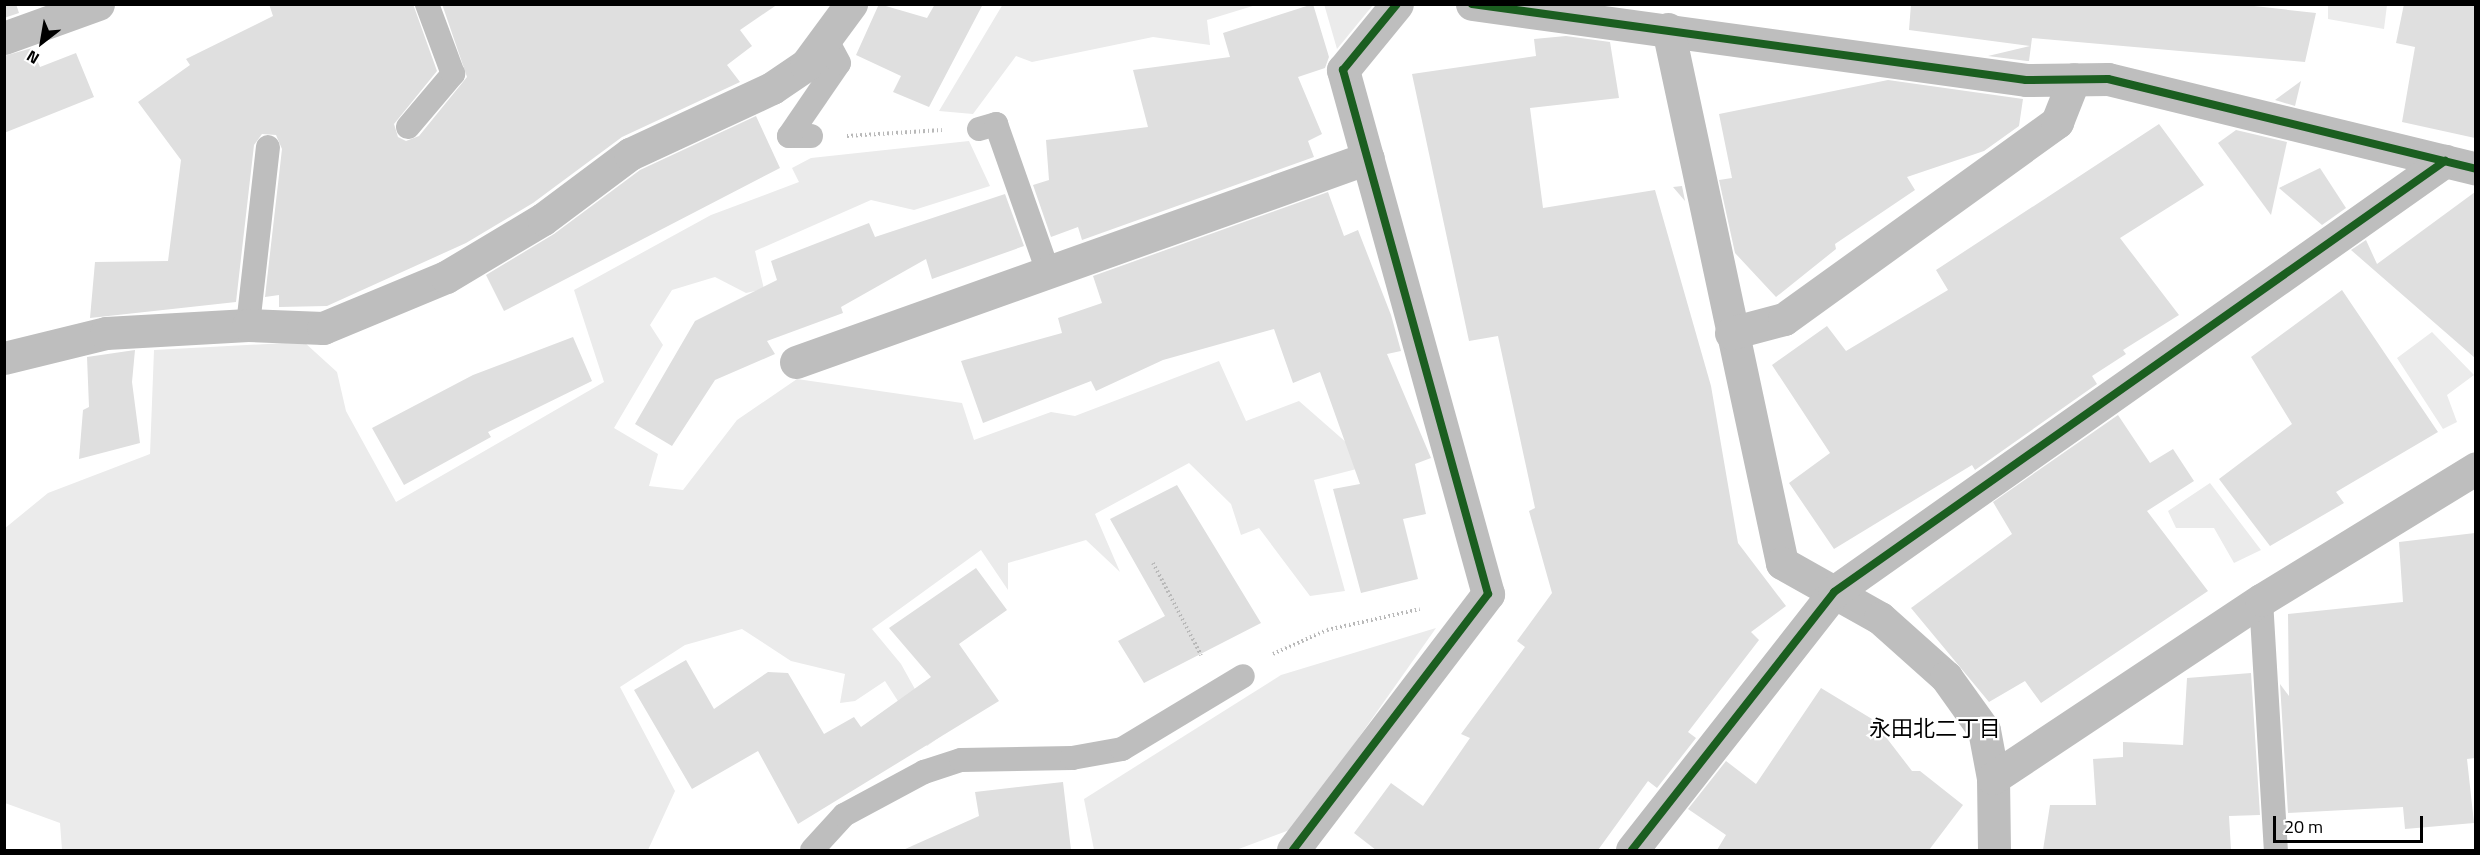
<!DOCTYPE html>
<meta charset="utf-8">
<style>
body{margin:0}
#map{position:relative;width:2480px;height:855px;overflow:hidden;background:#fff;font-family:"Titillium Web","Noto Sans JP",sans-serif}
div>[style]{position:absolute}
.green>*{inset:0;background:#ebebeb}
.building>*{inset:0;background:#dfdfdf}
.path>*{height:4px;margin-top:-2px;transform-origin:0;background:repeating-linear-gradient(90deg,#b9b9b9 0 1.5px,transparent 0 4.5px)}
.service>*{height:24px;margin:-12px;padding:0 12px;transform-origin:12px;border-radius:12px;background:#bebebe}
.minor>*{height:33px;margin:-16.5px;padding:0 16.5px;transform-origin:16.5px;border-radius:16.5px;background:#bebebe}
.cycleway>*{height:8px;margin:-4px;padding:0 4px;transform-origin:4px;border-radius:4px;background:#1b5e20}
span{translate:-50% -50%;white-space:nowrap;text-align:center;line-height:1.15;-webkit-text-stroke:4.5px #fff;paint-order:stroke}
.neighbourhood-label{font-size:22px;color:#000}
.frame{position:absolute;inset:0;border:6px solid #000;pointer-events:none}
.north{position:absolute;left:12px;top:12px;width:60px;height:60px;-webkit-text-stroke:4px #fff;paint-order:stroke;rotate:211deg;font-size:16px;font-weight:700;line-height:24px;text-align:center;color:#000}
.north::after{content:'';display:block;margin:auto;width:21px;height:27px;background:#000;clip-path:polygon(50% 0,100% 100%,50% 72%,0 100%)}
.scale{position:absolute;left:2273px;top:816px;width:150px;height:27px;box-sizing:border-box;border:3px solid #000;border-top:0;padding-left:8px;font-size:18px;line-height:21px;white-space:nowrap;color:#000;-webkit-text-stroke:4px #fff;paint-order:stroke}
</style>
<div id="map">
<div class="green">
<i style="clip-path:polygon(1003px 4px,1256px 4px,1256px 5px,1207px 20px,1210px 45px,1153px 37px,1032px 62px,1016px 56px,973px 114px,939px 111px)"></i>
<i style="clip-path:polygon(1324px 4px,1373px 4px,1373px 5px,1337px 49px)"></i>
<i style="clip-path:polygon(2328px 5px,2387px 5px,2384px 29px,2328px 19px)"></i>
<i style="clip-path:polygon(969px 141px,990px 186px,914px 210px,871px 200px,755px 251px,764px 289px,746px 293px,715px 277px,672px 290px,650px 325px,663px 345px,614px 428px,658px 454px,649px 486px,683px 490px,737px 420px,797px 379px,962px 403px,974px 440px,1051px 412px,1075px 416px,1219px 361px,1246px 421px,1299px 401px,1372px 465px,1314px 480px,1345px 591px,1310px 596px,1259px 528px,1241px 535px,1231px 504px,1189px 463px,1095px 514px,1120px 572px,1086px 540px,1008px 563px,1008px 590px,981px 550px,872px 629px,901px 664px,941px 736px,927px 746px,885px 681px,855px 701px,840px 703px,845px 674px,791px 661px,742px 629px,685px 645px,620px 687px,675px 791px,648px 850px,62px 850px,60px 823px,5px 803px,4px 529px,48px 493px,150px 454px,154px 350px,304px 342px,337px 372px,346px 411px,396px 502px,604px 382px,574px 290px,711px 215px,799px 182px,792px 168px,811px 158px)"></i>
<i style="clip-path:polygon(2432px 332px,2474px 375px,2447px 395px,2457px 422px,2443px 429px,2397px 358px)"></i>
<i style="clip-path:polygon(2210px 483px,2261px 550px,2234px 563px,2214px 528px,2176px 528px,2168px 511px)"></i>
<i style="clip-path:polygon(1436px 628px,1295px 828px,1236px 850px,1094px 850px,1084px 799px,1281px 675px)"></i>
</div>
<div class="building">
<i style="clip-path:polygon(4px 4px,16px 4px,19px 13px,4px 18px)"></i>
<i style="clip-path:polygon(269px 4px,413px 4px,437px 71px,394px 124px,398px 137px,406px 141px,419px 136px,467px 77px,442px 4px,778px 4px,740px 30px,752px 46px,727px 65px,740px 82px,622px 137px,533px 203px,466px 243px,327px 306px,279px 307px,279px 295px,265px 297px,282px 149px,276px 135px,262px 134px,254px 145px,236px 302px,90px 318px,95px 262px,168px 261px,181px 160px,138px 102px,190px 65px,186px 59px,273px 16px)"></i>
<i style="clip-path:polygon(879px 4px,927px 18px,935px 4px,983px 4px,929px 107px,893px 92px,901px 76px,856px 55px)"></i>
<i style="clip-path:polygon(1313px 4px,1329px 57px,1325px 68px,1298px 77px,1322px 134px,1308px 141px,1314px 157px,1082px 240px,1078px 227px,1051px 237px,1033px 185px,1049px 180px,1046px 140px,1148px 127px,1133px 70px,1230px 57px,1223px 33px)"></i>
<i style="clip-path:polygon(1911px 4px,2236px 4px,2316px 13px,2305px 62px,2032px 38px,2029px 61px,2027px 61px,1988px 56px,2030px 46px,1909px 30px)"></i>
<i style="clip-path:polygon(2404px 4px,2475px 4px,2475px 138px,2402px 122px,2415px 47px,2396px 43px)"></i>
<i style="clip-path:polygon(1566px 36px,1610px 42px,1619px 98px,1530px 108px,1543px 208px,1655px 190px,1711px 386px,1738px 543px,1786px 606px,1751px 632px,1759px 640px,1688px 732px,1696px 738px,1657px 788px,1648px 781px,1598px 850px,1376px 850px,1354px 833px,1391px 783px,1423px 806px,1470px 738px,1461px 734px,1525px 647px,1517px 641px,1552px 593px,1529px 511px,1535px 508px,1498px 336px,1469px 341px,1412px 74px,1536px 56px,1534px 39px)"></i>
<i style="clip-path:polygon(32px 48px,40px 67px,76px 53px,94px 97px,4px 133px,4px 56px)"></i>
<i style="clip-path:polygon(1888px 80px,2023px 99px,2019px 126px,1984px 151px,1907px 177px,1915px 190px,1835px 244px,1836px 249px,1776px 297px,1735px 253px,1719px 180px,1732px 178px,1719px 114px)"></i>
<i style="clip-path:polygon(2301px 81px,2295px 106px,2275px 100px)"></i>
<i style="clip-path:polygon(756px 116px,780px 168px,504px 311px,486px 275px,554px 234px,640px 170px)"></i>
<i style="clip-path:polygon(2159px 124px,2204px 185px,2120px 238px,2179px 315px,2123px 350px,2126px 354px,2092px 376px,2097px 384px,1975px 470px,1972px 465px,1834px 549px,1789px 483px,1830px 453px,1772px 365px,1827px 326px,1846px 351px,1948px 290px,1936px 270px)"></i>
<i style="clip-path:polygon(2236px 130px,2287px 142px,2271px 215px,2218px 143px)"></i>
<i style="clip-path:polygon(2320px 168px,2346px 208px,2322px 225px,2279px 188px)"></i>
<i style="clip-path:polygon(1682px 186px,1685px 201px,1673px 187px)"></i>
<i style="clip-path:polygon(1328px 192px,1344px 236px,1358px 230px,1391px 315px,1401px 351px,1387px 354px,1431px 458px,1415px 464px,1426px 514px,1403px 519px,1418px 579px,1361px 593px,1333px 489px,1360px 484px,1320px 372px,1293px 383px,1274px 329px,1163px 360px,1096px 391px,1091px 381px,983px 423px,961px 361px,1062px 333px,1058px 318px,1102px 303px,1093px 276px)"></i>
<i style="clip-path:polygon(2475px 192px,2475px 358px,2351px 250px,2366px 240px,2377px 264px)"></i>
<i style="clip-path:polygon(1005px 194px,1024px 246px,932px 279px,926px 259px,841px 307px,843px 313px,767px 341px,775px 354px,715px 380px,672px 446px,635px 424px,695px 321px,777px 280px,771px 261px,869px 223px,875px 237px)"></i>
<i style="clip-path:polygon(2342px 290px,2438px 432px,2336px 492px,2344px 503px,2270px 546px,2219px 479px,2292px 424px,2251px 357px)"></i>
<i style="clip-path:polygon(573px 337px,592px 381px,488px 432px,491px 437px,404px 485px,372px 428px,473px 375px)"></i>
<i style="clip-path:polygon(135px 350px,132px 382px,140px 443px,79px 459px,83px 410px,89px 407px,87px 357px)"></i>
<i style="clip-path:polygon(2118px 415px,2150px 463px,2173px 449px,2194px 481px,2147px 511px,2208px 591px,2041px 703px,2025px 681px,1989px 702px,1911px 608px,2012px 534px,1993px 502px)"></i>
<i style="clip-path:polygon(1177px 485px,1261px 623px,1144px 683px,1118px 641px,1165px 616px,1110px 519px)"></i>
<i style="clip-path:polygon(2475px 533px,2475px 758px,2467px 759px,2474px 823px,2405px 829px,2403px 807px,2288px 813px,2280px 684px,2289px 696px,2288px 614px,2403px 602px,2399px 542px)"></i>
<i style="clip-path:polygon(976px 568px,1007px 610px,959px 644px,999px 701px,798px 824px,758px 751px,692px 789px,634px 690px,686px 660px,714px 709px,768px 672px,788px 673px,824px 734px,854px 717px,861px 727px,931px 677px,889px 628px)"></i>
<i style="clip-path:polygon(2251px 673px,2260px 815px,2229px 816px,2231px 850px,2043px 850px,2050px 805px,2096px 805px,2093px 759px,2123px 757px,2123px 742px,2183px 745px,2187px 678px)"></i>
<i style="clip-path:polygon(1821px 688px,1872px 719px,1912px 771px,1920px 771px,1963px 805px,1929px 850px,1717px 850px,1726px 835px,1688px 809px,1726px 761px,1756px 784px)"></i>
<i style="clip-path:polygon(1063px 782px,1071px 850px,903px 850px,979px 816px,975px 792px)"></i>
</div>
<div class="path">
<i style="left:847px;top:136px;width:95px;rotate:-3.6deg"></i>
<i style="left:1153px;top:563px;width:104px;rotate:62.4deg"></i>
<i style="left:1273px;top:654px;width:59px;rotate:-24deg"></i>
<i style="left:1327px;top:630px;width:95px;rotate:-12.7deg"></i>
</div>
<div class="service">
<i style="left:408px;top:127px;width:70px;rotate:-49.7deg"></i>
<i style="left:453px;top:74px;width:75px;rotate:-110.4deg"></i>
<i style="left:979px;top:129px;width:18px;rotate:-16deg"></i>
<i style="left:996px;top:124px;width:157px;rotate:70.6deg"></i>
<i style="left:811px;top:136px;width:22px;rotate:180deg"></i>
<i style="left:789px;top:136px;width:88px;rotate:-55.6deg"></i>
<i style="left:839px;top:63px;width:26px;rotate:-118deg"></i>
<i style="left:248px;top:325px;width:179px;rotate:-83.6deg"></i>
<i style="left:2261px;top:600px;width:250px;rotate:86.6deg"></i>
<i style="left:812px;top:850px;width:47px;rotate:-47.6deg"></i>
<i style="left:844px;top:815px;width:91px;rotate:-28.3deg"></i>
<i style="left:924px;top:772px;width:39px;rotate:-18deg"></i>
<i style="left:961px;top:760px;width:111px;rotate:-1deg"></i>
<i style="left:1072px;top:758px;width:51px;rotate:-10.2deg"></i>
<i style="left:1122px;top:749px;width:141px;rotate:-31.1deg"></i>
</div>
<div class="minor">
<i style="left:1472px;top:4px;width:559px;rotate:7.81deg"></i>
<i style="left:2026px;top:80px;width:82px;rotate:-0.7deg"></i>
<i style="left:2108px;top:79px;width:379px;rotate:13.7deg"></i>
<i style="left:1668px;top:29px;width:546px;rotate:77.95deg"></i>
<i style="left:1782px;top:563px;width:112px;rotate:29.3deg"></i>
<i style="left:1880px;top:618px;width:89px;rotate:41.8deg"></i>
<i style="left:1946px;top:677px;width:65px;rotate:54.4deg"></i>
<i style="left:1984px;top:730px;width:49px;rotate:79.4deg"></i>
<i style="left:1993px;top:778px;width:72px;rotate:89.2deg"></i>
<i style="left:4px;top:38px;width:100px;rotate:-19.9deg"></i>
<i style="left:1731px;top:333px;width:55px;rotate:-14.8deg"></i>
<i style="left:1784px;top:319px;width:337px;rotate:-35.8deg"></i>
<i style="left:2057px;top:122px;width:46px;rotate:-68.4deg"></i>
<i style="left:4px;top:358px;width:105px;rotate:-13.8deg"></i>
<i style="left:106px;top:333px;width:142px;rotate:-3.2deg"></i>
<i style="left:248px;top:325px;width:75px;rotate:2.3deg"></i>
<i style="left:323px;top:328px;width:133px;rotate:-22.5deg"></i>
<i style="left:446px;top:277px;width:113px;rotate:-30.9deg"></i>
<i style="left:543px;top:219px;width:109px;rotate:-36.8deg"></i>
<i style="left:630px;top:154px;width:157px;rotate:-24.9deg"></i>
<i style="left:772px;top:88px;width:41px;rotate:-34.1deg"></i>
<i style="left:806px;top:65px;width:76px;rotate:-53.6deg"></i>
<i style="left:796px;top:362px;width:607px;rotate:-19.63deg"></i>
<i style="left:1993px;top:778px;width:322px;rotate:-33.6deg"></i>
<i style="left:2261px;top:600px;width:252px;rotate:-31.5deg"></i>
<i style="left:1293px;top:850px;width:322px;rotate:-52.7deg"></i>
<i style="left:1488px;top:594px;width:544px;rotate:-105.47deg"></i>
<i style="left:1343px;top:70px;width:85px;rotate:-50.7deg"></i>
<i style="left:1632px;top:850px;width:328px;rotate:-51.9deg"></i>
<i style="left:1834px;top:592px;width:748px;rotate:-35.2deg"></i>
</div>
<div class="cycleway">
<i style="left:1472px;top:4px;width:559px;rotate:7.81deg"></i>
<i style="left:2026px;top:80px;width:82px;rotate:-0.7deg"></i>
<i style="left:2108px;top:79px;width:379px;rotate:13.7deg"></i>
<i style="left:1293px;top:850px;width:322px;rotate:-52.7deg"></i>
<i style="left:1488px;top:594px;width:544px;rotate:-105.47deg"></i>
<i style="left:1343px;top:70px;width:85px;rotate:-50.7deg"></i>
<i style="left:1632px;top:850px;width:328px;rotate:-51.9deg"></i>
<i style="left:1834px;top:592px;width:748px;rotate:-35.2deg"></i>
</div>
<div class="neighbourhood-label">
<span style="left:1935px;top:729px">永田北二丁目</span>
</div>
<div class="frame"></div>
<div class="north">N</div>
<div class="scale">20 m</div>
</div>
